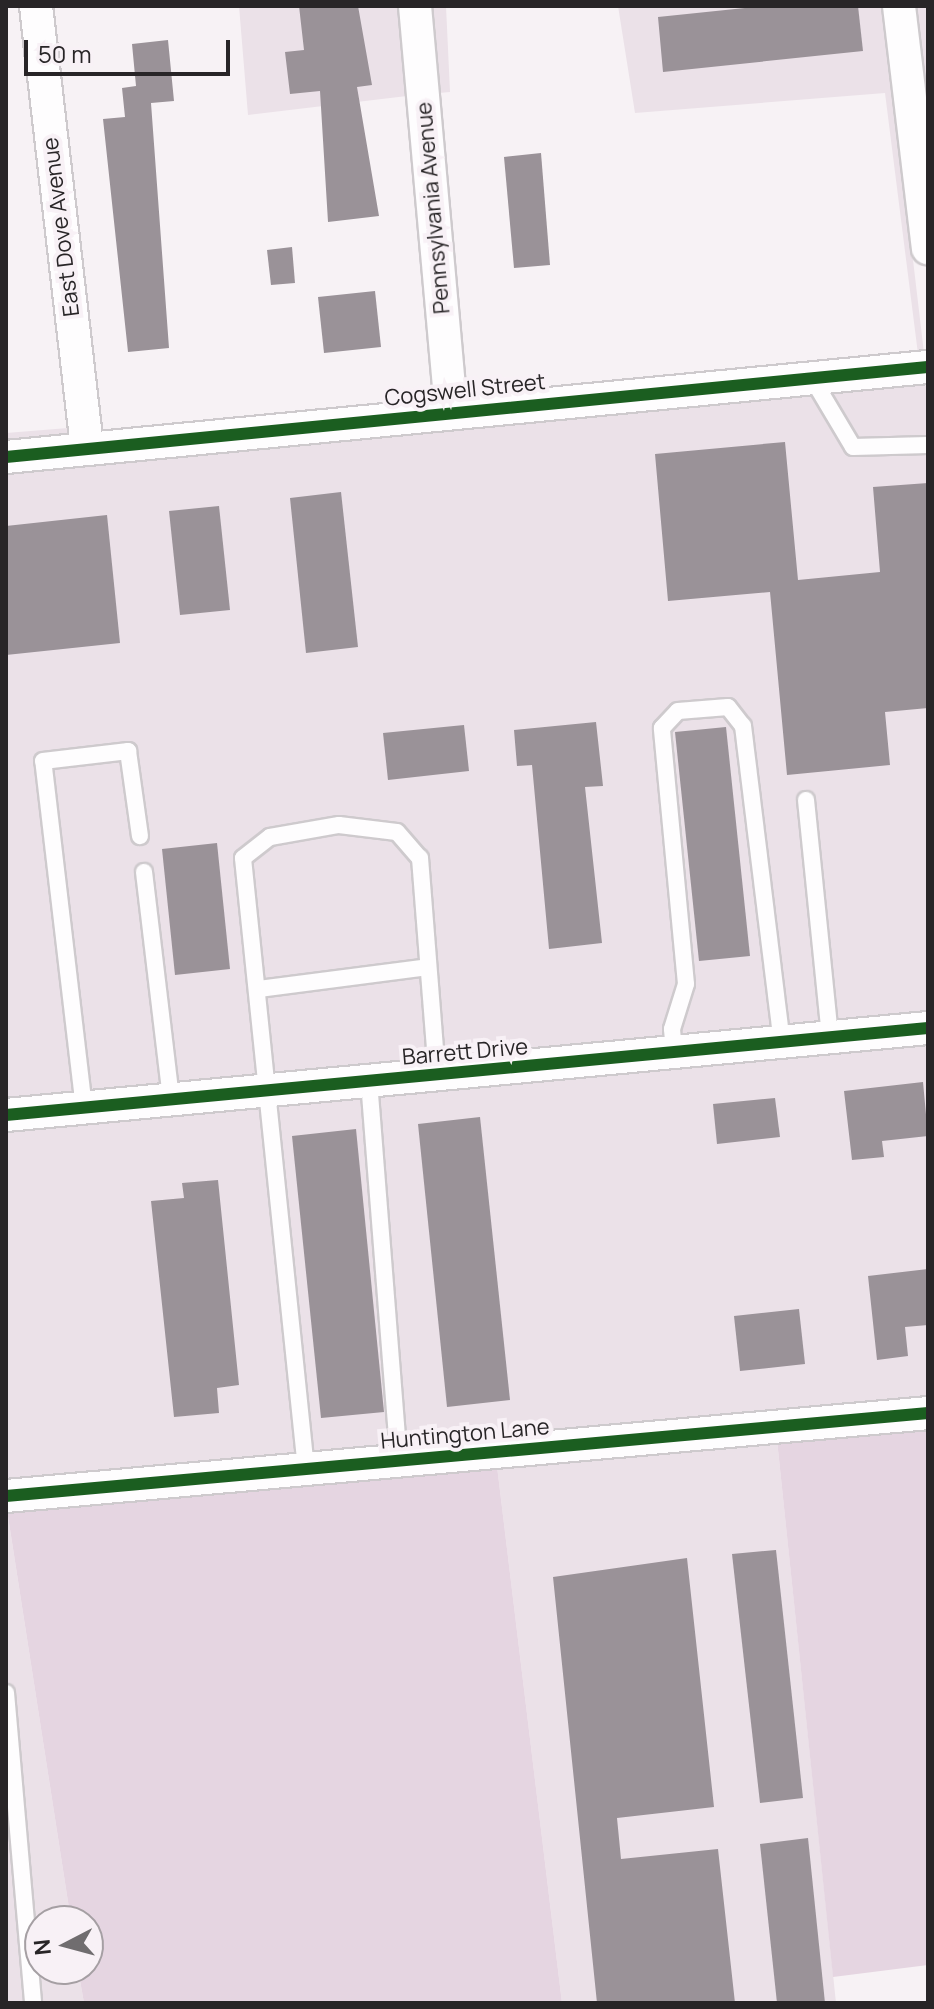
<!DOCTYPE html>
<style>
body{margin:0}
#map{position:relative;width:934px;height:2009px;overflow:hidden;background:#f7f2f5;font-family:Manrope,sans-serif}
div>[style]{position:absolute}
.built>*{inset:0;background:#ebe1e8}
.green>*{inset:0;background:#e5d5e1}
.building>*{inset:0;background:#9a9298}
.roads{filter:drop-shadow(2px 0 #cecacd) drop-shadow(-2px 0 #cecacd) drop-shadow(0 2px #cecacd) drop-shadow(0 -2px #cecacd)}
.service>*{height:16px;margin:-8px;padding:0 8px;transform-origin:8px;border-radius:8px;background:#fefdfe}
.minor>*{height:32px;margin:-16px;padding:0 16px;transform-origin:16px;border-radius:16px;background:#fefdfe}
.cycleway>*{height:12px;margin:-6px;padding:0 6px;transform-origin:6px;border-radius:6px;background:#1b5e20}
span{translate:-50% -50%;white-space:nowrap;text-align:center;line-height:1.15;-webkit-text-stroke:8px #f8f1f6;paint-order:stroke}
.street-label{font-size:22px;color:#282527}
.frame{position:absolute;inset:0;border:8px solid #282527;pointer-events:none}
.north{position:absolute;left:24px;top:1905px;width:80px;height:80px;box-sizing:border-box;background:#f8f1f6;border:2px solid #a59fa3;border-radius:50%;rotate:264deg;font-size:22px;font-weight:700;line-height:32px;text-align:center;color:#282527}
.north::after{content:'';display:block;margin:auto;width:28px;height:36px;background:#706d6f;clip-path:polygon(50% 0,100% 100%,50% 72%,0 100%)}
.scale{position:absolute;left:24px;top:40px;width:206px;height:36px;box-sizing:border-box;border:4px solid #282527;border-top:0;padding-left:10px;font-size:24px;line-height:28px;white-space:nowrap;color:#282527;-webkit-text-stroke:6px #f8f1f6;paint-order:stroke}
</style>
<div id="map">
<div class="built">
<i style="clip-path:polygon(239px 6px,399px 6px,407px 96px,248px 115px)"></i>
<i style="clip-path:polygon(431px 6px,446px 6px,450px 92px,439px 93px)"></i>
<i style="clip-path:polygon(618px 6px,883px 6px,924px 353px,918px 354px,885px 93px,635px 113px)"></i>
<i style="clip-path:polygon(916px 6px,928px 6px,928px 110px)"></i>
<i style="clip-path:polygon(928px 382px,928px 1014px,6px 1101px,6px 471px)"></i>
<i style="clip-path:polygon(68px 428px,69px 436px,6px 443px,6px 433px)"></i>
<i style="clip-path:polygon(928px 1043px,928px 1398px,6px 1482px,6px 1129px)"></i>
<i style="clip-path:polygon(777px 1440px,836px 2003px,562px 2003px,497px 1466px)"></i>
<i style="clip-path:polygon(7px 1510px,71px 1921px,40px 1921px,40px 1969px,78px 1969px,84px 2003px,6px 2003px)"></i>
</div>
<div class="green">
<i style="clip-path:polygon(928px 1427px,928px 1965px,833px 1977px,777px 1440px)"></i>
<i style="clip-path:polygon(497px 1466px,562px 2003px,84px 2003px,78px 1969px,88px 1969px,88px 1921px,71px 1921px,7px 1510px)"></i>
</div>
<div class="building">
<i style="clip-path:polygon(299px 6px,358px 6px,372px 85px,357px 87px,379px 216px,328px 222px,320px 91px,290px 94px,285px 52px,304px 50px)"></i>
<i style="clip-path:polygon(764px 6px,858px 6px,863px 51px,663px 72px,658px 17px)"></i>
<i style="clip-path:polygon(168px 40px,174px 101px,151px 103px,169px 348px,128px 352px,103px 119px,125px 117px,122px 88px,136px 86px,132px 44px)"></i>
<i style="clip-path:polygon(541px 153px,550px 265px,514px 268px,504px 157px)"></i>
<i style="clip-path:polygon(292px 247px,295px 283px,271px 285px,267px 250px)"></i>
<i style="clip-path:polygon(375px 291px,381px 347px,324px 353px,318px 297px)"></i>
<i style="clip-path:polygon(785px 442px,798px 580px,880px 572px,873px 487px,928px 483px,928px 708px,885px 712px,890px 765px,787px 775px,770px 592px,668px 601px,655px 454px)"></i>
<i style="clip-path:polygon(341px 492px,358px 647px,306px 653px,290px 498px)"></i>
<i style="clip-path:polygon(219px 506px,230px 610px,180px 615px,169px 511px)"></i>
<i style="clip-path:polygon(107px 515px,120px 643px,6px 655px,6px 526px)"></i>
<i style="clip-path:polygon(596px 722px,603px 786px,585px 787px,602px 943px,549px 949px,532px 765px,517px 766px,514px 730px)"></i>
<i style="clip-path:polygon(464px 725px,469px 771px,388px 780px,383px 733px)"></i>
<i style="clip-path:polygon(726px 727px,750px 956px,699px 961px,675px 732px)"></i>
<i style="clip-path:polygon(217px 843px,230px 969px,175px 975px,162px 849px)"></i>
<i style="clip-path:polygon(923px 1082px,928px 1136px,882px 1141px,884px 1157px,852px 1160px,844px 1091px)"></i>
<i style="clip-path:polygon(775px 1098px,780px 1137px,717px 1144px,713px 1104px)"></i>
<i style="clip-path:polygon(480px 1117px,510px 1400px,447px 1407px,418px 1124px)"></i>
<i style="clip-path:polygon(356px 1129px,384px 1412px,321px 1418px,292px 1136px)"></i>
<i style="clip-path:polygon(218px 1180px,239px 1385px,217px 1388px,219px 1413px,174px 1417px,151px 1201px,184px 1198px,182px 1183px)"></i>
<i style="clip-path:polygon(928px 1269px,928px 1325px,905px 1327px,908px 1356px,877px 1360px,868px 1276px)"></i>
<i style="clip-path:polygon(799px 1309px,805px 1364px,740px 1371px,734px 1316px)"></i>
<i style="clip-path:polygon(776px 1550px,803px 1798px,760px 1803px,732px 1554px)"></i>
<i style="clip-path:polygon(687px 1558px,714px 1807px,617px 1818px,621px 1859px,718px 1849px,735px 2003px,597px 2003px,553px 1577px)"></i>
<i style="clip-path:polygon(808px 1838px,825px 2003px,777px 2003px,760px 1844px)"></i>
</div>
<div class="roads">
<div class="service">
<i style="left:812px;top:378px;width:80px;rotate:59.3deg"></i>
<i style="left:853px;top:447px;width:75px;rotate:-1.5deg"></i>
<i style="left:806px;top:800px;width:238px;rotate:84.2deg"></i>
<i style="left:144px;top:872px;width:229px;rotate:83.2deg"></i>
<i style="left:259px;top:989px;width:170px;rotate:-7.4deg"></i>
<i style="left:674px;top:1052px;width:23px;rotate:-95deg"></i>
<i style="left:672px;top:1029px;width:47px;rotate:-72.7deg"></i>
<i style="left:686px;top:984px;width:257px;rotate:-95.4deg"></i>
<i style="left:662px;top:728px;width:23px;rotate:-47deg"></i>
<i style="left:678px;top:711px;width:50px;rotate:-4.6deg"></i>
<i style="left:728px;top:707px;width:24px;rotate:52deg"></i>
<i style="left:743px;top:726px;width:318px;rotate:83deg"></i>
<i style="left:369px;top:1081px;width:381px;rotate:85.5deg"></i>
<i style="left:84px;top:1108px;width:349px;rotate:-96.7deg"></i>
<i style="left:43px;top:761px;width:86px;rotate:-6.7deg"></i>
<i style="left:128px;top:751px;width:86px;rotate:82deg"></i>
<i style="left:306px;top:1469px;width:614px;rotate:-95.89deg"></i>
<i style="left:243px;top:858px;width:34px;rotate:-38deg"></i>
<i style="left:270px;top:837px;width:70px;rotate:-9.9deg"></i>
<i style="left:339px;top:825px;width:58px;rotate:6.9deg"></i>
<i style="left:397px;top:832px;width:35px;rotate:49deg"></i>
<i style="left:420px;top:858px;width:217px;rotate:85.5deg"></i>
<i style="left:6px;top:1693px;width:311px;rotate:85deg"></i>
</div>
<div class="minor">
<i style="left:36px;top:6px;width:446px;rotate:83.4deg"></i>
<i style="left:415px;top:6px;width:407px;rotate:84.9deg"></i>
<i style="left:899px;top:6px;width:244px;rotate:83.2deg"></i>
<i style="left:6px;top:457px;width:926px;rotate:-5.58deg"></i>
<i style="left:6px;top:1115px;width:926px;rotate:-5.39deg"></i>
<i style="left:6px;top:1496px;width:926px;rotate:-5.14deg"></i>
</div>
</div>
<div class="cycleway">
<i style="left:6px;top:457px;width:926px;rotate:-5.58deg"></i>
<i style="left:6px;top:1115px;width:926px;rotate:-5.39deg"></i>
<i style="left:6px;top:1496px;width:926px;rotate:-5.14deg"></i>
</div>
<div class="street-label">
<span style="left:433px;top:208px;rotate:-95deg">Pennsylvania Avenue</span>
<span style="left:61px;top:227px;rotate:-97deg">East Dove Avenue</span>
<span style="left:465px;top:390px;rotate:-6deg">Cogswell Street</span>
<span style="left:465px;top:1052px;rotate:-5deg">Barrett Drive</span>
<span style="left:465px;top:1434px;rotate:-5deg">Huntington Lane</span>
</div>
<div class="frame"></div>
<div class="north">N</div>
<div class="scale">50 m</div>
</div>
